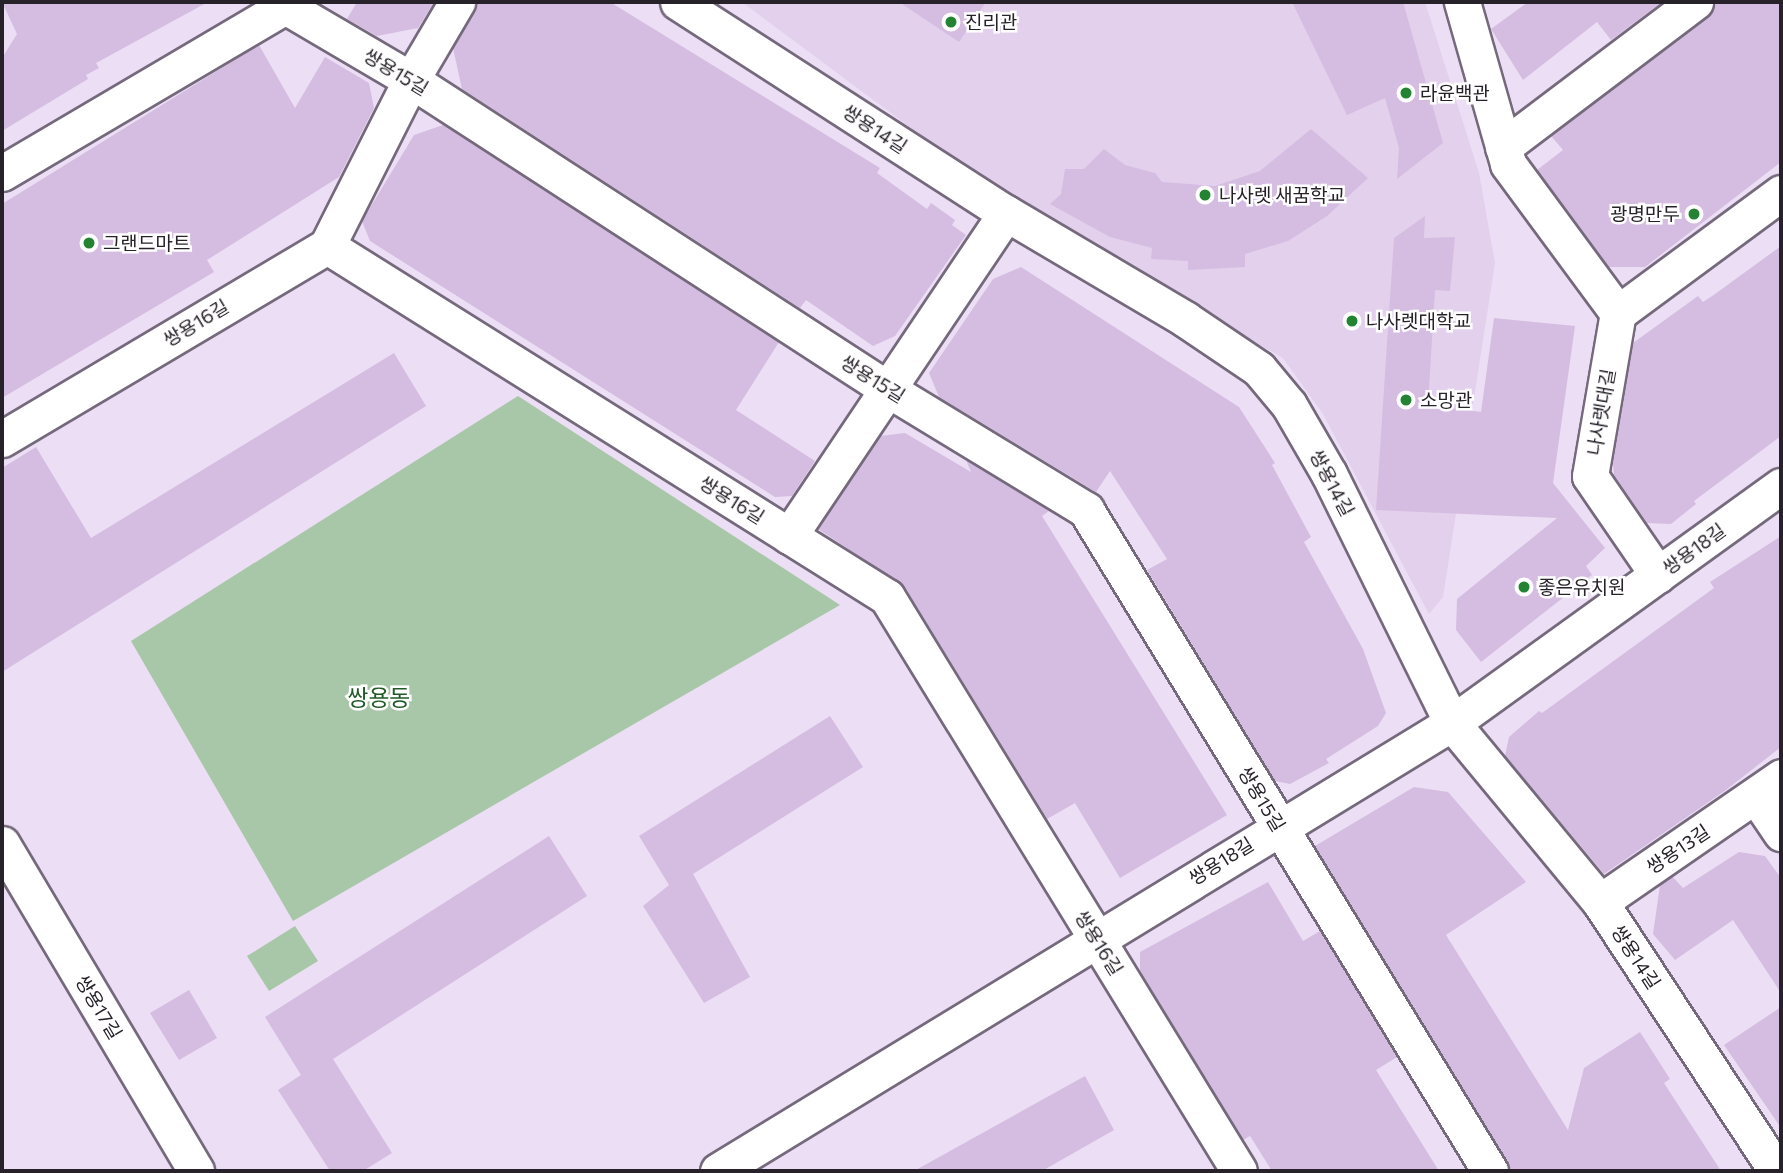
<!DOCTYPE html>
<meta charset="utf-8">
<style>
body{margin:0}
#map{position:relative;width:1783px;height:1173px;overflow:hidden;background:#ecdef4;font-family:Commissioner,"Noto Sans KR",sans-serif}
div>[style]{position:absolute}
.built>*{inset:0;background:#e2d0ec}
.green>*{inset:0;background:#a8c7a9}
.building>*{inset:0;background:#d5bde2}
.roads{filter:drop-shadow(2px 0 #75697c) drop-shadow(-2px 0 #75697c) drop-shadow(0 2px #75697c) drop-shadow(0 -2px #75697c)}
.street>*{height:35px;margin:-17.5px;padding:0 17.5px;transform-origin:17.5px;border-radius:17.5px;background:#fff}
.dots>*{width:19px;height:19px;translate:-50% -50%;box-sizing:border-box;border:4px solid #fff;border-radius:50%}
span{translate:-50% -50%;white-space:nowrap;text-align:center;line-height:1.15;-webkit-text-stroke:5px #fff;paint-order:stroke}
.poi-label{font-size:19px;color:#27222a}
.left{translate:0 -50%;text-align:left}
.right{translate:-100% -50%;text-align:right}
.street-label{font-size:19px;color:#27222a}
.quarter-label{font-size:23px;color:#205927}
.frame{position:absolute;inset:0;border:4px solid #27222a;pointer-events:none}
</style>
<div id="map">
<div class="built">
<i style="clip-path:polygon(742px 2px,1425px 2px,1479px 173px,1495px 263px,1443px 597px,1429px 614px,1323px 414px,1283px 358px,1152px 283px,950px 157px)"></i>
</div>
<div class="green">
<i style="clip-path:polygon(518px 396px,840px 605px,293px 921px,131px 641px)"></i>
<i style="clip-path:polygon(295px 926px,318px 961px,269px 991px,247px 956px)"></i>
</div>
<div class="building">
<i style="clip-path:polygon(2px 2px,208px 2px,96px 63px,99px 68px,86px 75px,88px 79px,2px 131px,2px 58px,17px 34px)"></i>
<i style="clip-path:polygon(357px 2px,434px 2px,418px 28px,377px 36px,347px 19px)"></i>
<i style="clip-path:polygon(477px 2px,610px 2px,880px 168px,877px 173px,927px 209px,931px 203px,955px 220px,952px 225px,966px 235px,895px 336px,873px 346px,806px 300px,800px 308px,462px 89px,453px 48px)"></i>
<i style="clip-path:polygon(899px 2px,986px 2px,959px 42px)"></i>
<i style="clip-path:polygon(1292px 2px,1403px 2px,1443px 143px,1397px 179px,1399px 148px,1385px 98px,1347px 115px)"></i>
<i style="clip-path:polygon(1528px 2px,1662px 2px,1611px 40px,1597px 22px,1523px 80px,1491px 29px)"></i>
<i style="clip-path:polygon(1715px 2px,1781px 2px,1781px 162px,1645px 267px,1609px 267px,1537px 170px,1563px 150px,1551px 136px,1707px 18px)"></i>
<i style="clip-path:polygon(259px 45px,295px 108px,325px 57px,369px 83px,374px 108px,339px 177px,207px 260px,214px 272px,2px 398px,2px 204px)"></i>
<i style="clip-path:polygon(443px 125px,779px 342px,736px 410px,815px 461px,792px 496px,775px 497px,370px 241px,362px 221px,414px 135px)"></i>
<i style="clip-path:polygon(1311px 129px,1368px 178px,1327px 216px,1288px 241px,1245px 254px,1245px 267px,1188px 270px,1188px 261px,1151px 259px,1152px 248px,1110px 237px,1050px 204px,1061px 194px,1065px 169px,1084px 169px,1104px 149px,1125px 165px,1155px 173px,1162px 182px,1215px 186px,1260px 171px)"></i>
<i style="clip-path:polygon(1425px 216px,1424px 238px,1455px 237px,1450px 291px,1435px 290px,1428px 405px,1481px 412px,1494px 318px,1575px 326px,1553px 483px,1605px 548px,1586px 566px,1592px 575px,1481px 662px,1456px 630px,1457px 599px,1557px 518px,1376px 510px,1394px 238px)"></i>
<i style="clip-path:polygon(1781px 246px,1781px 436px,1694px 501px,1696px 504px,1671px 524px,1647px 523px,1614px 475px,1613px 463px,1633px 343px,1698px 296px,1703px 302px,1715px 294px)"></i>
<i style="clip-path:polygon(1021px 267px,1239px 407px,1275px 463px,1272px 465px,1311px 537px,1304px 542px,1363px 649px,1386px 713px,1378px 726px,1326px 759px,1329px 763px,1290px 784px,1275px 781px,1147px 570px,1167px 559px,1110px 471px,1096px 492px,939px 397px,929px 373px,993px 279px)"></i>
<i style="clip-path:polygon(394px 353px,426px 406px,2px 672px,2px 468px,36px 447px,91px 538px)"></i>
<i style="clip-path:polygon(905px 433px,971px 472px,966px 460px,1049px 511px,1042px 516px,1227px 815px,1120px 878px,1075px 803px,1047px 819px,904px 586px,818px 529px,880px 436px)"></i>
<i style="clip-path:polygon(1781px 536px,1781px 747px,1726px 790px,1604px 874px,1505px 756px,1509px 737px,1539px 711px,1542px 713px,1714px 588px,1710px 582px)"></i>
<i style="clip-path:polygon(830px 716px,863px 767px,693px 874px,750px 977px,704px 1003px,643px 906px,669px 885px,639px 836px)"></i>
<i style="clip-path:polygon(1414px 787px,1448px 792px,1526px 882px,1446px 935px,1568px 1130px,1584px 1068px,1640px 1032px,1670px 1079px,1664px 1083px,1721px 1171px,1512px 1171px,1315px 846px)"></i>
<i style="clip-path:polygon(549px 836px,587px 896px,333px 1059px,392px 1153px,363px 1171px,330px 1171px,278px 1090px,301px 1075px,265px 1017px)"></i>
<i style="clip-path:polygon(1739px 852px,1765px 856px,1781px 878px,1781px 993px,1733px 920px,1675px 960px,1653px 934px,1660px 885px,1672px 876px,1683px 888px)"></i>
<i style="clip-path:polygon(1268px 882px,1303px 941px,1320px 931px,1397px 1057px,1376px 1070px,1439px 1171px,1272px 1171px,1250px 1136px,1243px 1140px,1140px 971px,1140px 952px)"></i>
<i style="clip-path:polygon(189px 990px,217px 1038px,179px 1060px,150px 1013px)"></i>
<i style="clip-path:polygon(1781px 1007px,1781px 1128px,1724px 1045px)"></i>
<i style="clip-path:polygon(1085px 1076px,1114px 1130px,1042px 1171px,914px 1171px)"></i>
</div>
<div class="roads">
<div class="street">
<i style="left:678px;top:2px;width:390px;rotate:32.8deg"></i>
<i style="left:1006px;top:213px;width:208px;rotate:30.6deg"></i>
<i style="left:1185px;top:319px;width:89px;rotate:34deg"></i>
<i style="left:1259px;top:369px;width:47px;rotate:50.2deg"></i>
<i style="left:1289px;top:405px;width:80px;rotate:59.9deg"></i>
<i style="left:1329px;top:474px;width:278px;rotate:63.7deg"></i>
<i style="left:1452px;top:723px;width:232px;rotate:50.4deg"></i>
<i style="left:1600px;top:902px;width:322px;rotate:56.7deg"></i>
<i style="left:1462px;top:2px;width:168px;rotate:74.1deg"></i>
<i style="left:1508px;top:164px;width:185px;rotate:53.6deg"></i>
<i style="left:1503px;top:147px;width:241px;rotate:-37.1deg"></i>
<i style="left:2px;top:173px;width:329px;rotate:-30.5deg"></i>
<i style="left:285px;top:6px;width:146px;rotate:30.4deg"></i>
<i style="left:411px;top:80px;width:570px;rotate:32.96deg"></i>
<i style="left:889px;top:390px;width:231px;rotate:31.3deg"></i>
<i style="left:1086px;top:510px;width:775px;rotate:58.57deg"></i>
<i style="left:327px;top:246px;width:186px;rotate:-63.2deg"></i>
<i style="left:411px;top:80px;width:91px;rotate:-59.5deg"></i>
<i style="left:2px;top:439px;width:378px;rotate:-30.7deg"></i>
<i style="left:327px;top:246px;width:661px;rotate:32.08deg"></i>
<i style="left:887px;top:597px;width:673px;rotate:58.48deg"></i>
<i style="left:789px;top:536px;width:389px;rotate:-56.1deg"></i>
<i style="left:1658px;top:575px;width:120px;rotate:-124.5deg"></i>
<i style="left:1590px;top:476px;width:165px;rotate:-80.3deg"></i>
<i style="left:1618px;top:313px;width:202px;rotate:-36.4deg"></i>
<i style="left:1756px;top:796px;width:45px;rotate:56deg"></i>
<i style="left:2px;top:844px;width:380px;rotate:59.3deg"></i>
<i style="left:1600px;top:902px;width:220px;rotate:-34.6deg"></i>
<i style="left:718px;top:1171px;width:860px;rotate:-31.4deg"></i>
<i style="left:1452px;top:723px;width:405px;rotate:-35.8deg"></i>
</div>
</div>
<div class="dots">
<i style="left:951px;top:22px;background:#248233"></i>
<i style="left:1406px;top:93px;background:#248233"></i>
<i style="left:1205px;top:195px;background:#248233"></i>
<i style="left:1694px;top:214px;background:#248233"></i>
<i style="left:89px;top:243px;background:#248233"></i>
<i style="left:1352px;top:321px;background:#248233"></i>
<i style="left:1406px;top:400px;background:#248233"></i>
<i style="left:1524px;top:587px;background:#248233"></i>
</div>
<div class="poi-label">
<span class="left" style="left:965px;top:22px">진리관</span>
<span class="left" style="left:1420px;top:93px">라윤백관</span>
<span class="left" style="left:1219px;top:195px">나사렛 새꿈학교</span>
<span class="right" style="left:1680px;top:214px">광명만두</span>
<span class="left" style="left:103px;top:243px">그랜드마트</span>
<span class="left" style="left:1366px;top:321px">나사렛대학교</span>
<span class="left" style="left:1420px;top:400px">소망관</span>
<span class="left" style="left:1538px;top:587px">좋은유치원</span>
</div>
<div class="street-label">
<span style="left:396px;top:72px;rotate:31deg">쌍용15길</span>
<span style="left:875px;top:129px;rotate:33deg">쌍용14길</span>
<span style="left:196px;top:323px;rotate:-31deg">쌍용16길</span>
<span style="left:873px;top:379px;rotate:32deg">쌍용15길</span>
<span style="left:1601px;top:412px;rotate:-80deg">나사렛대길</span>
<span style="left:1332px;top:483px;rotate:62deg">쌍용14길</span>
<span style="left:732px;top:500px;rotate:32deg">쌍용16길</span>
<span style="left:1694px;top:549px;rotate:-36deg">쌍용18길</span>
<span style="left:1262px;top:799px;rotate:59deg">쌍용15길</span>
<span style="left:1678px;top:849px;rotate:-34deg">쌍용13길</span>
<span style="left:1221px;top:861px;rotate:-32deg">쌍용18길</span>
<span style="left:1099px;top:943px;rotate:58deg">쌍용16길</span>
<span style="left:1636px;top:957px;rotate:57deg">쌍용14길</span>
<span style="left:99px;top:1007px;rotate:59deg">쌍용17길</span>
</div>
<div class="quarter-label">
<span style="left:379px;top:697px">쌍용동</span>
</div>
<div class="frame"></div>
</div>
